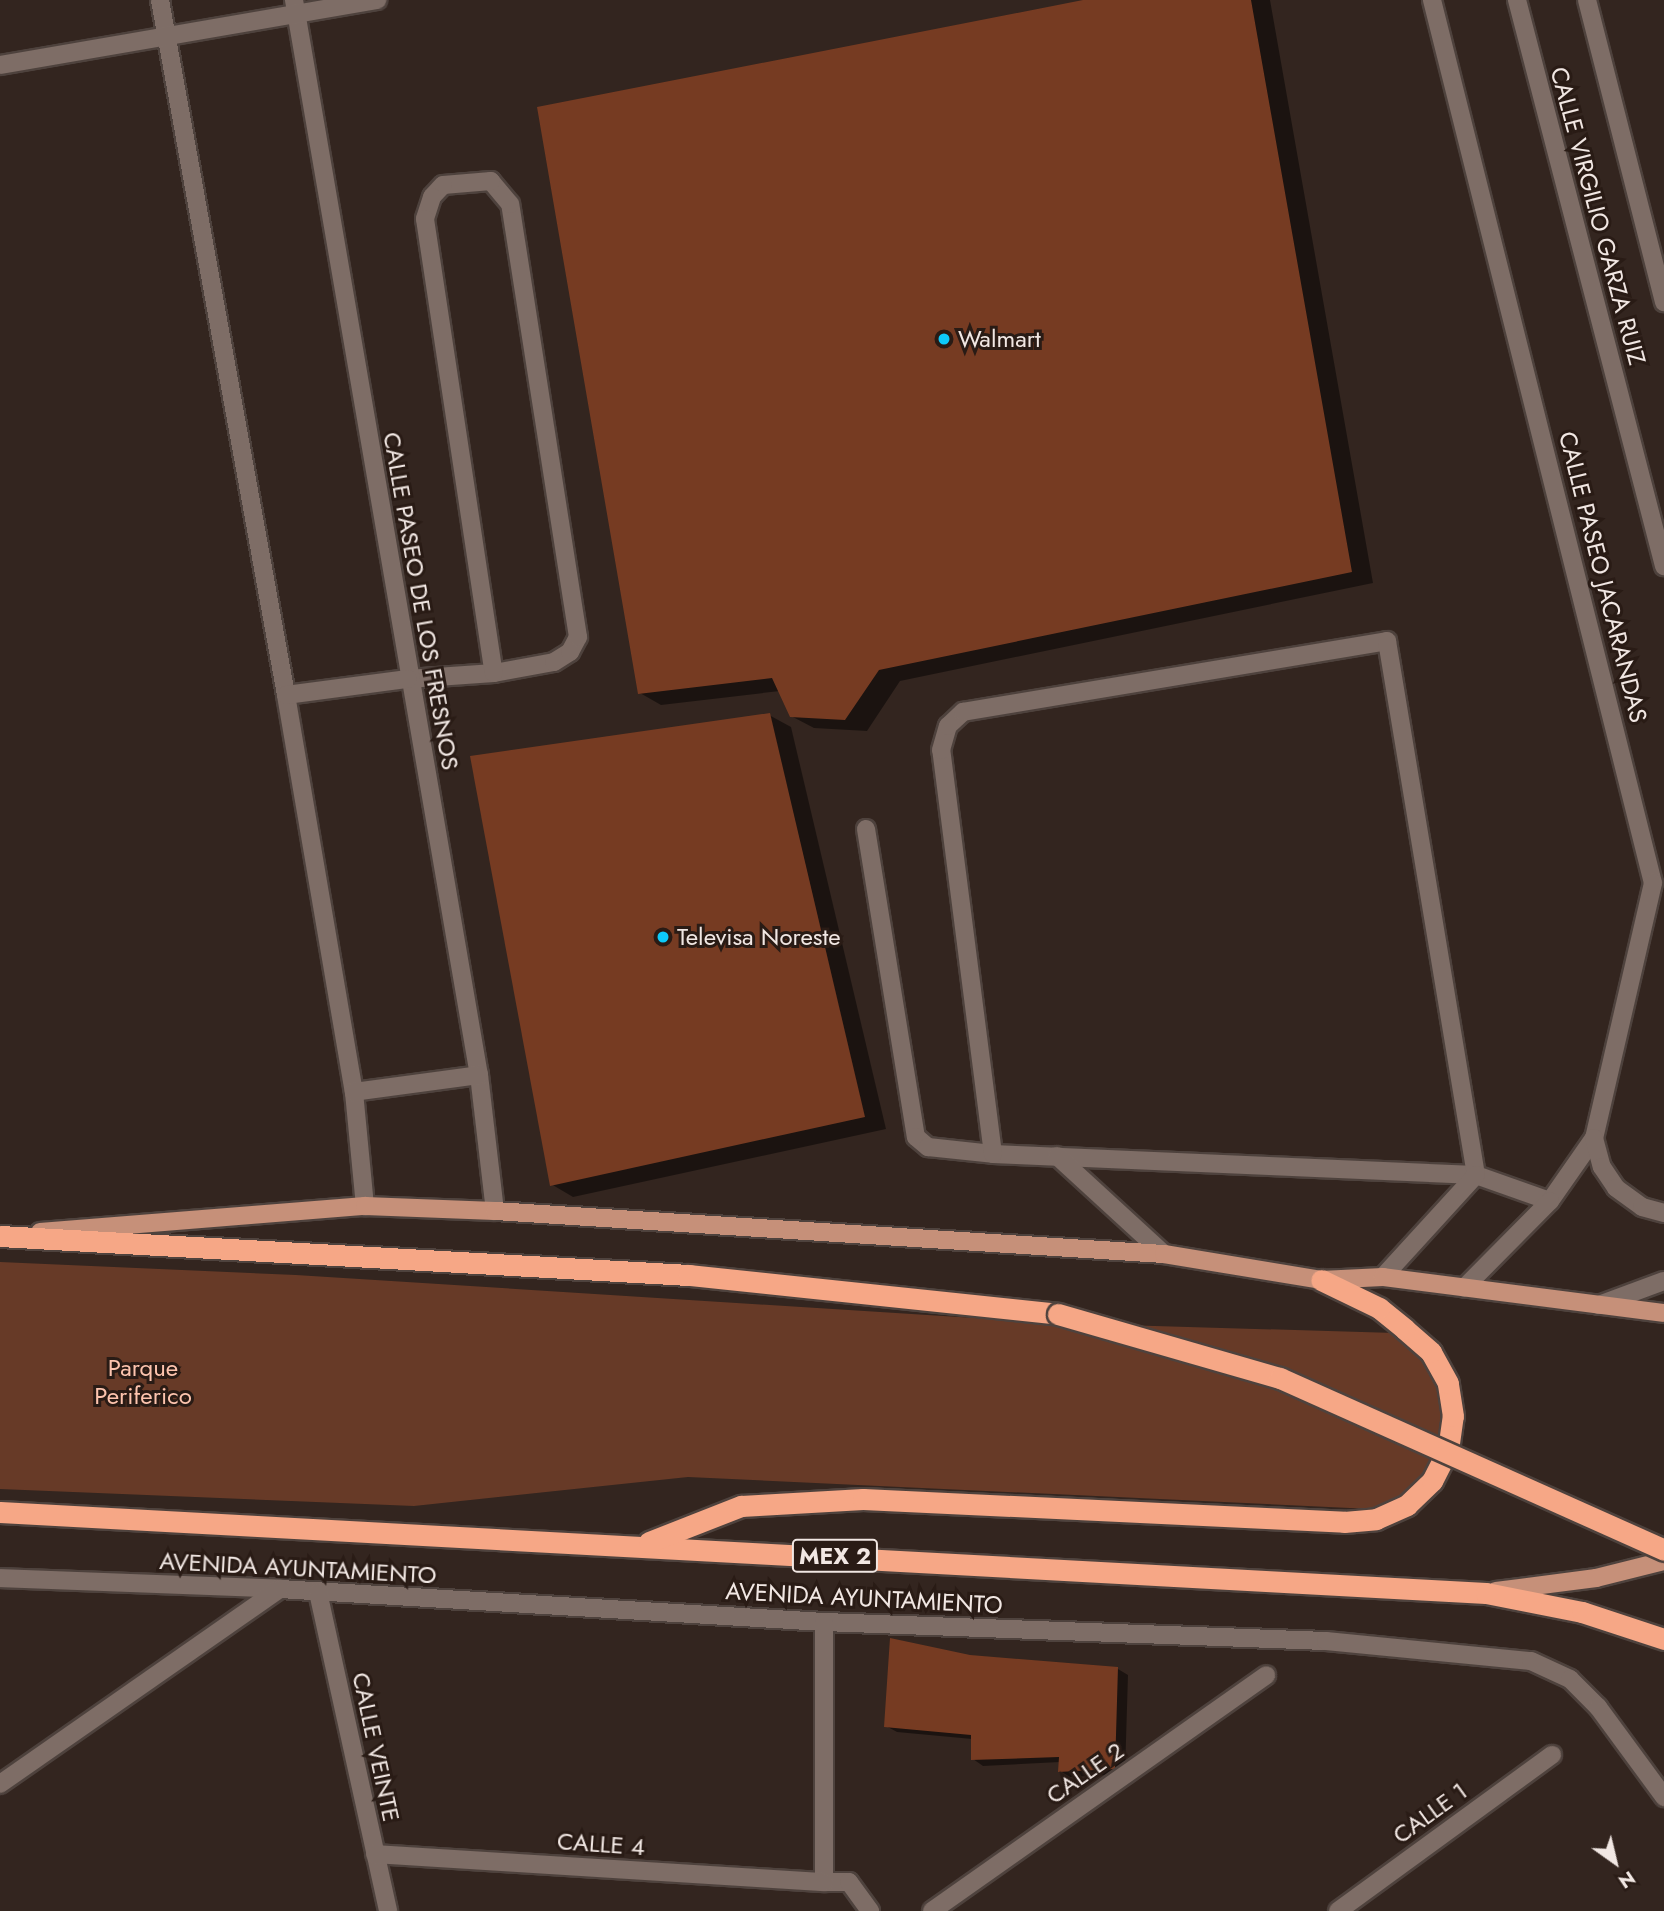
<!DOCTYPE html>
<style>
body{margin:0}
#map{position:relative;width:1664px;height:1911px;overflow:hidden;background:#33251f;font-family:Jost,sans-serif}
div>[style]{position:absolute}
.green>*{inset:0;background:#673a27}
.shadow>*{inset:0;background:#0007}
.building>*{inset:0;background:#763b22}
.roads{filter:drop-shadow(2px 0 #4e423d) drop-shadow(-2px 0 #4e423d) drop-shadow(0 2px #4e423d) drop-shadow(0 -2px #4e423d)}
.lane>*{height:18px;margin:-9px;padding:0 9px;transform-origin:9px;border-radius:9px;background:#7e6d66}
.street>*{height:18px;margin:-9px;padding:0 9px;transform-origin:9px;border-radius:9px;background:#7e6d66}
.secondary>*{height:18px;margin:-9px;padding:0 9px;transform-origin:9px;border-radius:9px;background:#7e6d66}
.primary>*{height:18px;margin:-9px;padding:0 9px;transform-origin:9px;border-radius:9px;background:#c69079}
.highway>*{height:21px;margin:-10.5px;padding:0 10.5px;transform-origin:10.5px;border-radius:10.5px;background:#f6a786}
.bridges{filter:drop-shadow(2px 0 #4e423d) drop-shadow(-2px 0 #4e423d) drop-shadow(0 2px #4e423d) drop-shadow(0 -2px #4e423d)}
.highway-bridge>*{height:21px;margin:-10.5px;padding:0 10.5px;transform-origin:10.5px;border-radius:10.5px;background:#f6a786}
.dots>*{width:19px;height:19px;translate:-50% -50%;box-sizing:border-box;border:4px solid #291b15;border-radius:50%}
span{translate:-50% -50%;white-space:nowrap;text-align:center;line-height:1.15;-webkit-text-stroke:6px #291b15;paint-order:stroke}
.shield-label span{padding:2px 5px;background:#291b15;border:2px solid;border-radius:5px;-webkit-text-stroke-width:0}
.shield-label{font-size:23px;color:#f1e7e3;font-weight:700}
.street-label{font-size:24px;color:#f1e7e3}
.poi-label{font-size:24px;color:#f1e7e3}
.left{translate:0 -50%;text-align:left}
.park-label{font-size:24px;color:#fdc4ae}
.north{position:absolute;left:1580px;top:1827px;width:70px;height:70px;-webkit-text-stroke:5px #291b15;paint-order:stroke;rotate:146deg;font-size:19px;font-weight:700;line-height:28px;text-align:center;color:#f1e7e3}
.north::after{content:'';display:block;margin:auto;width:24px;height:32px;background:#f1e7e3;clip-path:polygon(50% 0,100% 100%,50% 72%,0 100%)}
</style>
<div id="map">
<div class="green">
<i style="clip-path:polygon(0 1262px,296px 1275px,1054px 1323px,1395px 1333px,1419px 1350px,1436px 1373px,1447px 1429px,1421px 1481px,1398px 1499px,1371px 1509px,688px 1477px,414px 1506px,0 1489px)"></i>
</div>
<div class="shadow">
<i style="clip-path:polygon(1092px 0,1270px 0,1373px 583px,900px 681px,867px 731px,814px 728px,791px 716px,780px 691px,661px 705px,640px 693px)"></i>
<i style="clip-path:polygon(769px 715px,791px 727px,886px 1129px,573px 1197px,551px 1184px)"></i>
<i style="clip-path:polygon(969px 1656px,1118px 1669px,1128px 1675px,1125px 1774px,1070px 1777px,1060px 1771px,1060px 1762px,983px 1766px,973px 1759px,972px 1739px,897px 1732px,886px 1726px)"></i>
</div>
<div class="building">
<i style="clip-path:polygon(1083px 0,1251px 0,1352px 572px,879px 670px,845px 720px,790px 717px,772px 678px,638px 694px,537px 107px)"></i>
<i style="clip-path:polygon(770px 713px,865px 1117px,550px 1186px,470px 756px)"></i>
<i style="clip-path:polygon(890px 1638px,970px 1655px,1118px 1667px,1115px 1769px,1058px 1772px,1059px 1757px,971px 1760px,971px 1735px,884px 1727px)"></i>
</div>
<div class="roads">
<div class="lane">
<i style="left:408px;top:679px;width:86px;rotate:-4deg"></i>
<i style="left:494px;top:673px;width:61px;rotate:-10.4deg"></i>
<i style="left:554px;top:662px;width:19px;rotate:-32deg"></i>
<i style="left:570px;top:652px;width:17px;rotate:-62deg"></i>
<i style="left:578px;top:637px;width:438px;rotate:-98.9deg"></i>
<i style="left:510px;top:204px;width:30px;rotate:-130deg"></i>
<i style="left:491px;top:181px;width:48px;rotate:175.2deg"></i>
<i style="left:443px;top:185px;width:16px;rotate:133deg"></i>
<i style="left:432px;top:197px;width:23px;rotate:108deg"></i>
<i style="left:425px;top:219px;width:459px;rotate:81.4deg"></i>
<i style="left:866px;top:829px;width:312px;rotate:80.8deg"></i>
<i style="left:916px;top:1137px;width:16px;rotate:40deg"></i>
<i style="left:928px;top:1147px;width:65px;rotate:6.1deg"></i>
<i style="left:993px;top:1154px;width:483px;rotate:2.5deg"></i>
<i style="left:1476px;top:1175px;width:78px;rotate:19.4deg"></i>
<i style="left:993px;top:1154px;width:407px;rotate:-97.3deg"></i>
<i style="left:941px;top:750px;width:25px;rotate:-74deg"></i>
<i style="left:948px;top:726px;width:21px;rotate:-43deg"></i>
<i style="left:963px;top:712px;width:430px;rotate:-9.5deg"></i>
<i style="left:1387px;top:641px;width:541px;rotate:80.54deg"></i>
<i style="left:1476px;top:1175px;width:138px;rotate:132.4deg"></i>
<i style="left:1057px;top:1156px;width:145px;rotate:42.5deg"></i>
<i style="left:932px;top:1911px;width:409px;rotate:-35.2deg"></i>
<i style="left:1338px;top:1911px;width:265px;rotate:-36.1deg"></i>
</div>
<div class="street">
<i style="left:160px;top:0;width:706px;rotate:79.72deg"></i>
<i style="left:286px;top:695px;width:403px;rotate:80.3deg"></i>
<i style="left:354px;top:1092px;width:115px;rotate:84.5deg"></i>
<i style="left:294px;top:0;width:1091px;rotate:80.24deg"></i>
<i style="left:479px;top:1075px;width:137px;rotate:83.3deg"></i>
<i style="left:1432px;top:0;width:910px;rotate:75.95deg"></i>
<i style="left:1653px;top:883px;width:262px;rotate:103deg"></i>
<i style="left:1594px;top:1138px;width:77px;rotate:124.9deg"></i>
<i style="left:1550px;top:1201px;width:122px;rotate:134.7deg"></i>
<i style="left:0;top:65px;width:383px;rotate:-9.8deg"></i>
<i style="left:286px;top:695px;width:123px;rotate:-7.5deg"></i>
<i style="left:354px;top:1092px;width:126px;rotate:-7.7deg"></i>
<i style="left:1594px;top:1138px;width:30px;rotate:75deg"></i>
<i style="left:1602px;top:1167px;width:25px;rotate:56deg"></i>
<i style="left:1616px;top:1188px;width:32px;rotate:36deg"></i>
<i style="left:1642px;top:1207px;width:23px;rotate:15deg"></i>
<i style="left:0;top:1578px;width:280px;rotate:2.2deg"></i>
<i style="left:280px;top:1589px;width:545px;rotate:3.47deg"></i>
<i style="left:824px;top:1622px;width:502px;rotate:2.17deg"></i>
<i style="left:1326px;top:1641px;width:206px;rotate:5.6deg"></i>
<i style="left:1531px;top:1661px;width:43px;rotate:24.8deg"></i>
<i style="left:1570px;top:1679px;width:40px;rotate:45deg"></i>
<i style="left:1598px;top:1707px;width:112px;rotate:53.7deg"></i>
<i style="left:318px;top:1592px;width:327px;rotate:77.6deg"></i>
<i style="left:824px;top:1622px;width:260px;rotate:90deg"></i>
<i style="left:824px;top:1882px;width:25px"></i>
<i style="left:849px;top:1882px;width:36px;rotate:54deg"></i>
<i style="left:0;top:1784px;width:341px;rotate:-34.9deg"></i>
<i style="left:375px;top:1854px;width:450px;rotate:3.6deg"></i>
</div>
<div class="secondary">
<i style="left:1517px;top:0;width:585px;rotate:75.44deg"></i>
<i style="left:1587px;top:0;width:312px;rotate:75.7deg"></i>
<i style="left:1599px;top:1305px;width:69px;rotate:-20.3deg"></i>
</div>
<div class="primary">
<i style="left:40px;top:1232px;width:326px;rotate:-4.6deg"></i>
<i style="left:365px;top:1206px;width:130px;rotate:2.2deg"></i>
<i style="left:495px;top:1211px;width:670px;rotate:3.68deg"></i>
<i style="left:1164px;top:1254px;width:159px;rotate:9.4deg"></i>
<i style="left:1321px;top:1280px;width:62px;rotate:-2.8deg"></i>
<i style="left:1383px;top:1277px;width:283px;rotate:7.3deg"></i>
<i style="left:1496px;top:1591px;width:101px;rotate:-7.4deg"></i>
<i style="left:1596px;top:1578px;width:70px;rotate:-14deg"></i>
</div>
<div class="highway">
<i style="left:0;top:1236px;width:690px;rotate:3.24deg"></i>
<i style="left:689px;top:1275px;width:371px;rotate:6deg"></i>
<i style="left:0;top:1512px;width:1488px;rotate:3.12deg"></i>
<i style="left:1486px;top:1593px;width:98px;rotate:11.2deg"></i>
<i style="left:1582px;top:1612px;width:86px;rotate:18.2deg"></i>
<i style="left:649px;top:1542px;width:99px;rotate:-21.4deg"></i>
<i style="left:741px;top:1506px;width:122px;rotate:-3.3deg"></i>
<i style="left:863px;top:1499px;width:482px;rotate:2.7deg"></i>
<i style="left:1344px;top:1522px;width:32px;rotate:-5deg"></i>
<i style="left:1376px;top:1519px;width:34px;rotate:-24deg"></i>
<i style="left:1407px;top:1505px;width:35px;rotate:-44deg"></i>
<i style="left:1432px;top:1481px;width:35px;rotate:-63deg"></i>
<i style="left:1448px;top:1450px;width:34px;rotate:-82deg"></i>
<i style="left:1453px;top:1416px;width:33px;rotate:-99deg"></i>
<i style="left:1448px;top:1383px;width:35px;rotate:-119deg"></i>
<i style="left:1431px;top:1352px;width:35px;rotate:-139deg"></i>
<i style="left:1405px;top:1329px;width:33px;rotate:-141deg"></i>
<i style="left:1379px;top:1308px;width:64px;rotate:-154.2deg"></i>
</div>
</div>
<div class="bridges">
<div class="highway-bridge">
<i style="left:1058px;top:1314px;width:231px;rotate:16.1deg"></i>
<i style="left:1280px;top:1378px;width:421px;rotate:24.1deg"></i>
</div>
</div>
<div class="dots">
<i style="left:944px;top:339px;background:#0dcafa"></i>
<i style="left:663px;top:937px;background:#0dcafa"></i>
</div>
<div class="shield-label">
<span style="left:835px;top:1556px">MEX 2</span>
</div>
<div class="street-label">
<span style="left:1598px;top:216px;rotate:75deg">CALLE VIRGILIO GARZA RUIZ</span>
<span style="left:1603px;top:577px;rotate:76deg">CALLE PASEO JACARANDAS</span>
<span style="left:421px;top:601px;rotate:80deg">CALLE PASEO DE LOS FRESNOS</span>
<span style="left:298px;top:1568px;rotate:3deg">AVENIDA AYUNTAMIENTO</span>
<span style="left:864px;top:1598px;rotate:3deg">AVENIDA AYUNTAMIENTO</span>
<span style="left:376px;top:1747px;rotate:78deg">CALLE VEINTE</span>
<span style="left:1085px;top:1773px;rotate:-35deg">CALLE 2</span>
<span style="left:1430px;top:1813px;rotate:-36deg">CALLE 1</span>
<span style="left:601px;top:1844px;rotate:4deg">CALLE 4</span>
</div>
<div class="poi-label">
<span class="left" style="left:958px;top:339px">Walmart</span>
<span class="left" style="left:677px;top:937px">Televisa Noreste</span>
</div>
<div class="park-label">
<span style="left:143px;top:1382px">Parque<br>Periferico</span>
</div>
<div class="north">N</div>
</div>
